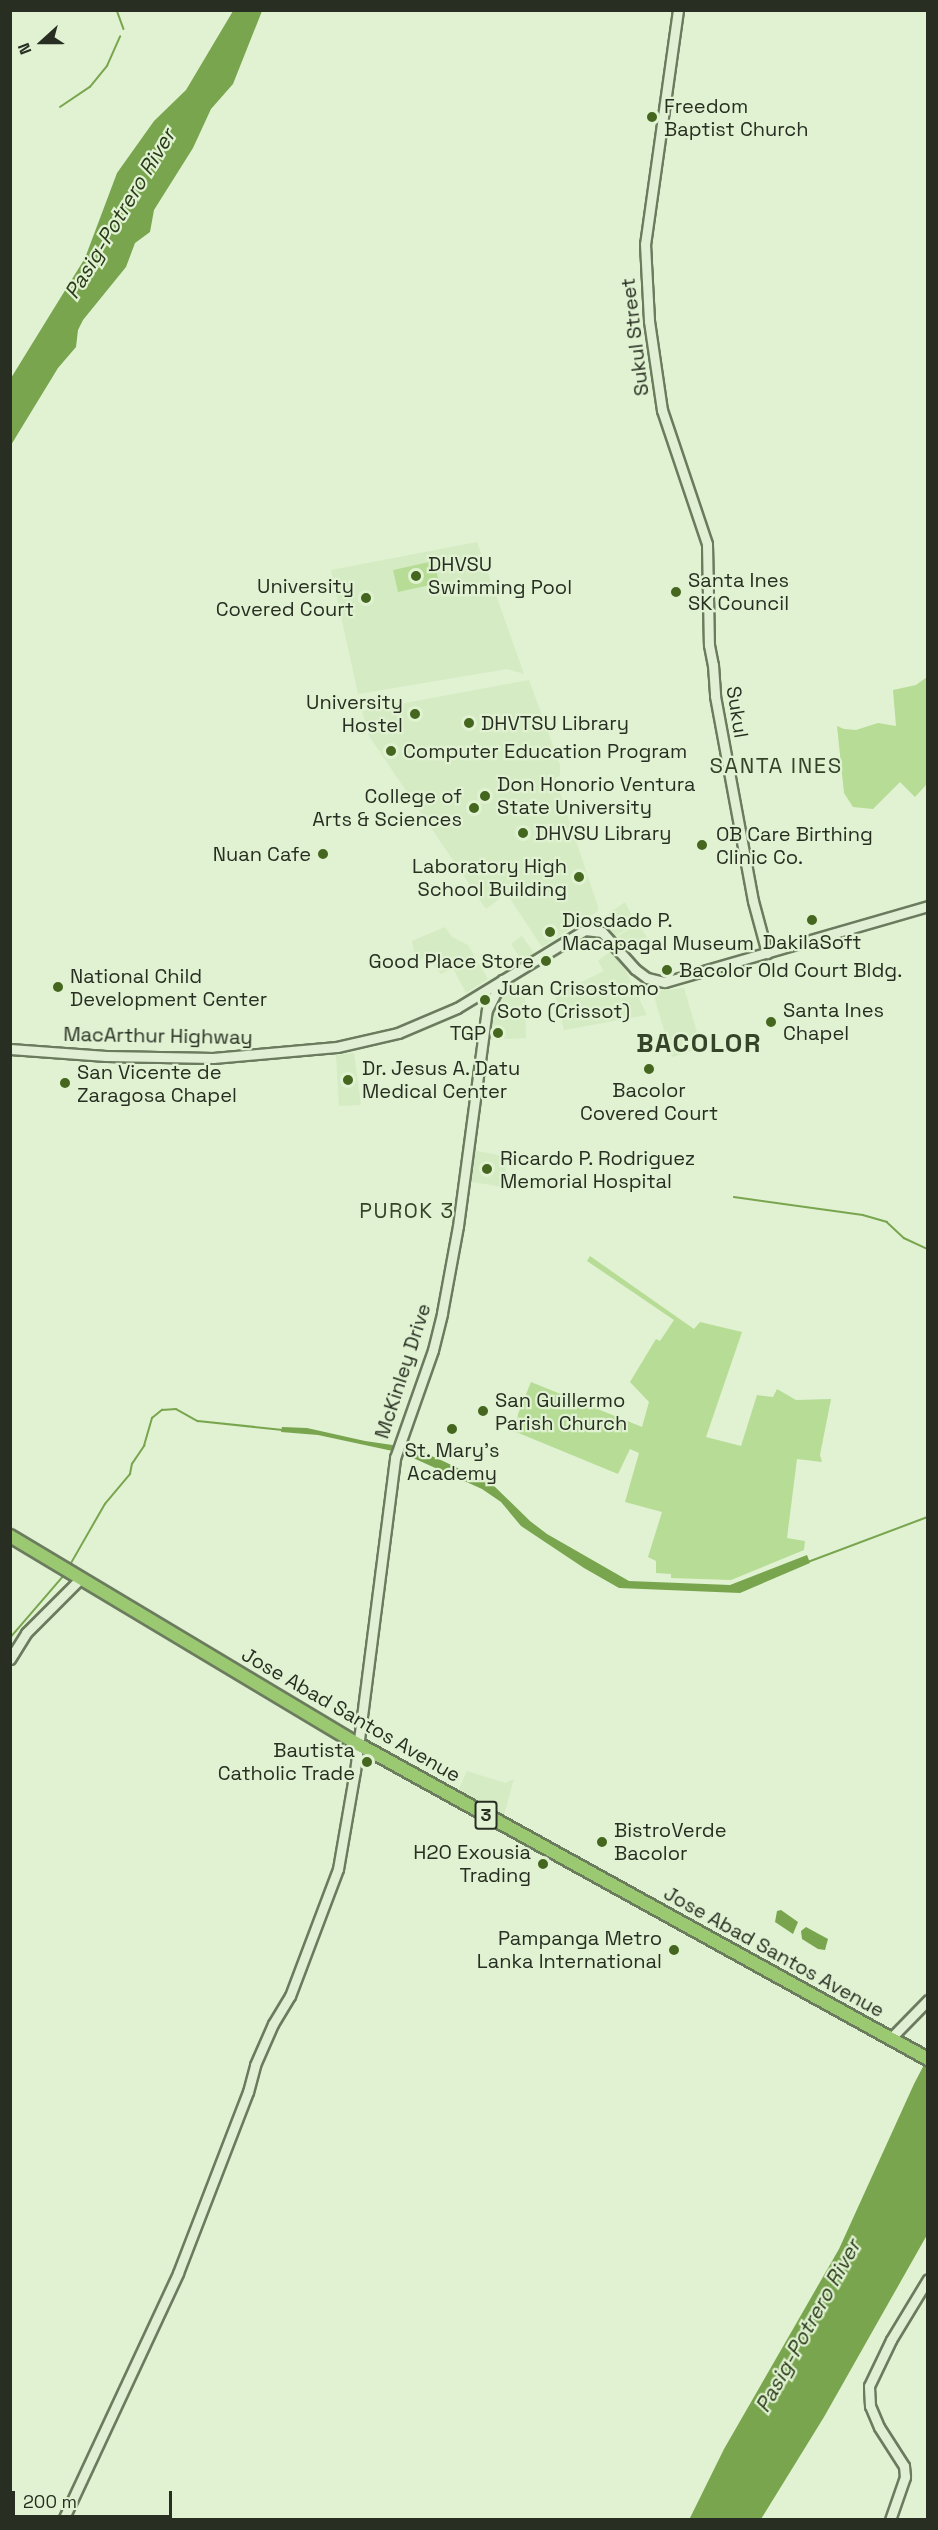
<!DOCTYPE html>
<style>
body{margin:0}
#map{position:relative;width:938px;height:2530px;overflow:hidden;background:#e0f2d2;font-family:"Space Grotesk",sans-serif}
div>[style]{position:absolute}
.built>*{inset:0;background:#d5ebc3}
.green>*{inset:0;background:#b6dc96}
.water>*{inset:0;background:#79a54e}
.stream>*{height:1.5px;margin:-0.75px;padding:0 0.75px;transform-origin:0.75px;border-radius:0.75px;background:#79a54e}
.roads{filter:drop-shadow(2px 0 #6b7b5e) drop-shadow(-2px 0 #6b7b5e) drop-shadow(0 2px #6b7b5e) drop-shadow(0 -2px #6b7b5e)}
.secondary>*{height:9px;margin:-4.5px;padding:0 4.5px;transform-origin:4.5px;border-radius:4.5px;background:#e1efd5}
.highway>*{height:12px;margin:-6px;padding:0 6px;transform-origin:6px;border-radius:6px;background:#9bc972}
.dots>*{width:16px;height:16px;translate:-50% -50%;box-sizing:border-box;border:3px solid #e0f2d2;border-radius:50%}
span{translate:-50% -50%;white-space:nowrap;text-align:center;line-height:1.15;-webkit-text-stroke:4.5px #e0f2d2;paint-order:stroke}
.shield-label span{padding:2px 4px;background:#e0f2d2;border:2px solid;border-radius:4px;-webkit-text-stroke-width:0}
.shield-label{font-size:18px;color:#282f22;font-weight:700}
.poi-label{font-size:20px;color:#282f22}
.left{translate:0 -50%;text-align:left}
.right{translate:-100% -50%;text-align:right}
.street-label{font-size:20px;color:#282f22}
.water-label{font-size:21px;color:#293b17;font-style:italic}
.neighbourhood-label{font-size:21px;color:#354429;letter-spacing:1.5px}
.quarter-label{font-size:22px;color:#354429;letter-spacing:1.5px}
.district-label{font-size:26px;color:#354429;font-weight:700;letter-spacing:1.5px}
.frame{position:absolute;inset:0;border:12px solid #282f22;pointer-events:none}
.north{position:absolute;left:12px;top:12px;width:60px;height:60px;-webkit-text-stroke:4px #e0f2d2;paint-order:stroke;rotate:249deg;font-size:16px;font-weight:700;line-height:24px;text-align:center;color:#282f22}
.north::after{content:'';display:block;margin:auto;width:21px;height:27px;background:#282f22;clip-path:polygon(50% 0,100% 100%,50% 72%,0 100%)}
.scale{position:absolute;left:12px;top:2491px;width:160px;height:27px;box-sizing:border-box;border:3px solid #282f22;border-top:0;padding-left:8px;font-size:18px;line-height:21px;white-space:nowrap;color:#282f22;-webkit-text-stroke:4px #e0f2d2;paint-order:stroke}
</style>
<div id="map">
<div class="built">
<i style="clip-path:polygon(477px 542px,524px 674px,507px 669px,358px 694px,331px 570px)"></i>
<i style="clip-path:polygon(529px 680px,560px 765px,560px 776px,555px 778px,598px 907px,598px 911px,542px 947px,505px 891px,498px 895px,499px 899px,486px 909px,369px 736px,362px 711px)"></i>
<i style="clip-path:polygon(625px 902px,636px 923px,616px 936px,602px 919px)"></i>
<i style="clip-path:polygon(638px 923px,648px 939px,628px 950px,617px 937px)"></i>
<i style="clip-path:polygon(445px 927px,452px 937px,468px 945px,488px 979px,466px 993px,453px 968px,441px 974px,426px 956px,416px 963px,412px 941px)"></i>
<i style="clip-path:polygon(522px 936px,534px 953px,522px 961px,511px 944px)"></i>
<i style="clip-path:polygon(611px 951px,626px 971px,647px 1015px,564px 1030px,555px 995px,604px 971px,598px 961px)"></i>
<i style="clip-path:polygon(506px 980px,515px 982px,525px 996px,526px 1038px,489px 1040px,490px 1007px)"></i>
<i style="clip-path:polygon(684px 988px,699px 1039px,694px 1041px,695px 1050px,672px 1057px,654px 996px,658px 991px)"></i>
<i style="clip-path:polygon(354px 1053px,361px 1105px,339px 1106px,336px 1055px)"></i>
<i style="clip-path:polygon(472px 1150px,508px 1157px,502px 1187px,467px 1181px)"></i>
<i style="clip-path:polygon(467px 1771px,505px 1783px,514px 1779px,503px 1818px,458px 1791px)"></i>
</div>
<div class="green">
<i style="clip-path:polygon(434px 561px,439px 583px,398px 592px,393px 570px)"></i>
<i style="clip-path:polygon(927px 677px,927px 784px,915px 797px,900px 782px,873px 809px,853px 807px,844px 793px,837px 726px,844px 729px,856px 730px,878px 723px,896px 726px,893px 690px,916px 685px)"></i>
<i style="clip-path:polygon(590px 1256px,694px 1329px,700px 1322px,742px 1332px,706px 1437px,741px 1446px,757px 1395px,773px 1397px,777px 1389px,796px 1400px,831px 1399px,820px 1455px,822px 1462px,797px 1459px,787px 1538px,805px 1541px,804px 1550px,731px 1580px,671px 1578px,671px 1574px,656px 1573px,656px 1561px,648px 1557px,662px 1512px,625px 1502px,639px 1453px,630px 1449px,618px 1474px,516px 1432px,518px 1414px,531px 1382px,642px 1427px,649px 1402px,630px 1382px,656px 1339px,660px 1341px,674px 1320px,587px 1261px)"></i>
</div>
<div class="water">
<i style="clip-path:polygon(233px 11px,262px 11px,233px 84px,211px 109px,193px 148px,154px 210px,150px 232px,135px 243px,126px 267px,83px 320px,78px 330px,76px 347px,58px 368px,11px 445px,11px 378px,85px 258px,117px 173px,154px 121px,186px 90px)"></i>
<i style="clip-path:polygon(282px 1427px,307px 1428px,365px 1441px,413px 1448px,443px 1461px,493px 1485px,530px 1521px,547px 1534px,629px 1581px,730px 1585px,807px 1555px,810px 1563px,740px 1593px,619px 1588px,584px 1568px,521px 1526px,501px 1502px,482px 1489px,402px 1453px,318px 1435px,281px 1432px)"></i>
<i style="clip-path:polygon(781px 1910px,798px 1922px,793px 1934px,775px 1922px,777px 1911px)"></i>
<i style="clip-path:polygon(806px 1927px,828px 1939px,825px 1950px,818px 1949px,802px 1939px,801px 1931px)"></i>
<i style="clip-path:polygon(927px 2059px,927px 2235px,824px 2417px,761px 2519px,689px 2520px,724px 2449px,839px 2249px,914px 2084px)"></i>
</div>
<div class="stream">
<i style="left:117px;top:10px;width:20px;rotate:70deg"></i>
<i style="left:60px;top:107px;width:36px;rotate:-34deg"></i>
<i style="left:90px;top:87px;width:27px;rotate:-51deg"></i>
<i style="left:107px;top:66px;width:32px;rotate:-66deg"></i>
<i style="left:734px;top:1197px;width:130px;rotate:7.9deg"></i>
<i style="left:863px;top:1215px;width:25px;rotate:16deg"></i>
<i style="left:887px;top:1222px;width:23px;rotate:43deg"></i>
<i style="left:904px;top:1238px;width:26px;rotate:25deg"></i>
<i style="left:808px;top:1562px;width:128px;rotate:-20.6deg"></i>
<i style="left:70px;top:1565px;width:70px;rotate:-60.2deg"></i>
<i style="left:105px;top:1504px;width:39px;rotate:-50deg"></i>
<i style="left:130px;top:1474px;width:10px;rotate:-79deg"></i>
<i style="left:132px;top:1464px;width:22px;rotate:-56deg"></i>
<i style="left:144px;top:1446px;width:29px;rotate:-74deg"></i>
<i style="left:152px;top:1418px;width:13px;rotate:-39deg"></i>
<i style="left:162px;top:1410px;width:14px;rotate:-4deg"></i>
<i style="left:176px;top:1409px;width:25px;rotate:29deg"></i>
<i style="left:198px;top:1421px;width:85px;rotate:6deg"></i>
<i style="left:10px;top:1638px;width:84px;rotate:-49.3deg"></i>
</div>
<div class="roads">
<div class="secondary">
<i style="left:678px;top:10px;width:236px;rotate:98deg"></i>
<i style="left:645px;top:244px;width:77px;rotate:87deg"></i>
<i style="left:649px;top:321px;width:90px;rotate:81.7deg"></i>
<i style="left:662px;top:410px;width:141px;rotate:71.4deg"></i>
<i style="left:707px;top:544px;width:101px;rotate:88.9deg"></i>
<i style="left:709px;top:645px;width:20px;rotate:79deg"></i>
<i style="left:713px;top:665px;width:31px;rotate:86deg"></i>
<i style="left:715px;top:696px;width:208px;rotate:79.5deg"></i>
<i style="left:753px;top:901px;width:54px;rotate:74.9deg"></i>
<i style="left:10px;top:1049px;width:96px;rotate:4.2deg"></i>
<i style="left:106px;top:1056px;width:107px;rotate:1.1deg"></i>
<i style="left:213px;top:1058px;width:124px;rotate:-5.1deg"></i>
<i style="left:337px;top:1047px;width:63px;rotate:-12.9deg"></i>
<i style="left:398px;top:1033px;width:64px;rotate:-23deg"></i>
<i style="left:457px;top:1008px;width:150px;rotate:-31.4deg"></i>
<i style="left:585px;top:930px;width:17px;rotate:7deg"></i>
<i style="left:602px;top:932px;width:50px;rotate:48.3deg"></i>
<i style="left:635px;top:969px;width:15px;rotate:37deg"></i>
<i style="left:647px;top:978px;width:18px;rotate:13deg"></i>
<i style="left:665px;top:982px;width:274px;rotate:-16.1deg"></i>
<i style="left:10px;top:1659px;width:31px;rotate:-58deg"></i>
<i style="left:26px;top:1633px;width:78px;rotate:-45deg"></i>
<i style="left:891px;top:2038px;width:53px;rotate:-45.8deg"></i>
<i style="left:63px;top:2520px;width:272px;rotate:-65deg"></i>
<i style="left:178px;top:2273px;width:194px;rotate:-68.9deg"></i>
<i style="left:248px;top:2092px;width:28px;rotate:-75deg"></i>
<i style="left:255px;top:2065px;width:45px;rotate:-66.3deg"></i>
<i style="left:273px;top:2024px;width:33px;rotate:-59deg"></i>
<i style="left:290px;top:1996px;width:136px;rotate:-69.3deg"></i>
<i style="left:338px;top:1869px;width:99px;rotate:-80.2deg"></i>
<i style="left:355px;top:1771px;width:316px;rotate:-82.7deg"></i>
<i style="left:395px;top:1458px;width:114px;rotate:-70.6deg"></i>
<i style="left:433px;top:1350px;width:38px;rotate:-76deg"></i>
<i style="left:442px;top:1313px;width:88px;rotate:-79.6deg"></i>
<i style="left:458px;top:1226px;width:218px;rotate:-82.4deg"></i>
<i style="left:487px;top:1010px;width:34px;rotate:-63deg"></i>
<i style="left:890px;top:2520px;width:46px;rotate:-70.8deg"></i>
<i style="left:905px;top:2477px;width:11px;rotate:-95deg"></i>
<i style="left:904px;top:2466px;width:46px;rotate:-122.7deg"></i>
<i style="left:879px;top:2427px;width:23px;rotate:-113deg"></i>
<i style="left:870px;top:2406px;width:20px;rotate:-93deg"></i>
<i style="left:869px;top:2386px;width:51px;rotate:-64.4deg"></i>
<i style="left:891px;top:2340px;width:71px;rotate:-58.8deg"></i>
</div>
<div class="highway">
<i style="left:10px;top:1536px;width:405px;rotate:30.9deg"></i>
<i style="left:358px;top:1744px;width:651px;rotate:28.93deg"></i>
</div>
</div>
<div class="dots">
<i style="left:652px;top:117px;background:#44661e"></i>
<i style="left:416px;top:576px;background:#44661e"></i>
<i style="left:676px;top:592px;background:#44661e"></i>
<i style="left:366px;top:598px;background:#44661e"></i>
<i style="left:415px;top:714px;background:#44661e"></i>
<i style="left:469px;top:723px;background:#44661e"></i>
<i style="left:391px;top:751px;background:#44661e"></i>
<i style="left:485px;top:796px;background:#44661e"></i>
<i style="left:474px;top:808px;background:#44661e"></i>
<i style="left:523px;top:833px;background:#44661e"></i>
<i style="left:702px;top:845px;background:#44661e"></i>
<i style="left:323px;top:854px;background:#44661e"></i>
<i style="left:579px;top:877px;background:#44661e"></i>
<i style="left:812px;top:920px;background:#44661e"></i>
<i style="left:550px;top:932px;background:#44661e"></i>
<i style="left:546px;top:961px;background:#44661e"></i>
<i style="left:667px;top:970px;background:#44661e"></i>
<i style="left:58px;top:987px;background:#44661e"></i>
<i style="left:485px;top:1000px;background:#44661e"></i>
<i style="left:771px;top:1022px;background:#44661e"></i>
<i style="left:498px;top:1033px;background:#44661e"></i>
<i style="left:649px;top:1069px;background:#44661e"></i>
<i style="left:348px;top:1080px;background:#44661e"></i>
<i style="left:65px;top:1083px;background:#44661e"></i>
<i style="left:487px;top:1169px;background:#44661e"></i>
<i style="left:483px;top:1411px;background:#44661e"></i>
<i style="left:452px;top:1429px;background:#44661e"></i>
<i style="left:367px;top:1762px;background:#44661e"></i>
<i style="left:602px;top:1842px;background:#44661e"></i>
<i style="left:543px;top:1864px;background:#44661e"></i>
<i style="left:674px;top:1950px;background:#44661e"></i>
</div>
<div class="shield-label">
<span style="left:486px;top:1815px">3</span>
</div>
<div class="poi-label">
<span class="left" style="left:664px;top:118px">Freedom<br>Baptist Church</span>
<span class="left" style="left:428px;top:576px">DHVSU<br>Swimming Pool</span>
<span class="left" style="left:688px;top:592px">Santa Ines<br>SK Council</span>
<span class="right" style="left:354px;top:598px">University<br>Covered Court</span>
<span class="right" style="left:403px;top:714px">University<br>Hostel</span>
<span class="left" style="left:481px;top:723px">DHVTSU Library</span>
<span class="left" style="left:403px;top:751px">Computer Education Program</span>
<span class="left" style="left:497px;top:796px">Don Honorio Ventura<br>State University</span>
<span class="right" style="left:462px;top:808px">College of<br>Arts &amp; Sciences</span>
<span class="left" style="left:535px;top:833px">DHVSU Library</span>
<span class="left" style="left:716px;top:846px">OB Care Birthing<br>Clinic Co.</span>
<span class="right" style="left:311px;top:854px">Nuan Cafe</span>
<span class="right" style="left:567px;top:878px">Laboratory High<br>School Building</span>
<span class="left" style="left:562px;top:932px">Diosdado P.<br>Macapagal Museum</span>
<span style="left:812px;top:942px">DakilaSoft</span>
<span class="right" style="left:534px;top:961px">Good Place Store</span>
<span class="left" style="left:679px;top:970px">Bacolor Old Court Bldg.</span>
<span class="left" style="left:70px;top:988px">National Child<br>Development Center</span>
<span class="left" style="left:497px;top:1000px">Juan Crisostomo<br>Soto (Crissot)</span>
<span class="left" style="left:783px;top:1022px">Santa Ines<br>Chapel</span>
<span class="right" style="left:486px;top:1033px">TGP</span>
<span class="left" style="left:362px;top:1080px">Dr. Jesus A. Datu<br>Medical Center</span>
<span class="left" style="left:77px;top:1084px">San Vicente de<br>Zaragosa Chapel</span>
<span style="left:649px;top:1102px">Bacolor<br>Covered Court</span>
<span class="left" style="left:500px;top:1170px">Ricardo P. Rodriguez<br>Memorial Hospital</span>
<span class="left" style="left:495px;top:1412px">San Guillermo<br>Parish Church</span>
<span style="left:452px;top:1462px">St. Mary's<br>Academy</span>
<span class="right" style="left:355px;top:1762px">Bautista<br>Catholic Trade</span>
<span class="left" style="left:614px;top:1842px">BistroVerde<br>Bacolor</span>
<span class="right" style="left:531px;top:1864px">H2O Exousia<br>Trading</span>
<span class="right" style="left:662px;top:1950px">Pampanga Metro<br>Lanka International</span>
</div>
<div class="street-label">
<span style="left:635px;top:337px;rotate:-97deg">Sukul Street</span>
<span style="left:737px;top:712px;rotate:81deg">Sukul</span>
<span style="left:158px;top:1036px;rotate:1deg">MacArthur Highway</span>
<span style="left:403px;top:1371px;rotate:-72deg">McKinley Drive</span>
<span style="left:351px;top:1715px;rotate:30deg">Jose Abad Santos Avenue</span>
<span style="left:774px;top:1952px;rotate:29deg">Jose Abad Santos Avenue</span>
</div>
<div class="water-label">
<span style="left:120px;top:214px;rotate:-59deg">Pasig-Potrero River</span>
<span style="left:808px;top:2326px;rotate:-61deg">Pasig-Potrero River</span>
</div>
<div class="neighbourhood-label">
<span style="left:407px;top:1211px">PUROK 3</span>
</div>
<div class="quarter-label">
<span style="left:776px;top:766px">SANTA INES</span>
</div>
<div class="district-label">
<span style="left:699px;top:1044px">BACOLOR</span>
</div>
<div class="frame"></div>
<div class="north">N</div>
<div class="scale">200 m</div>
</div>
